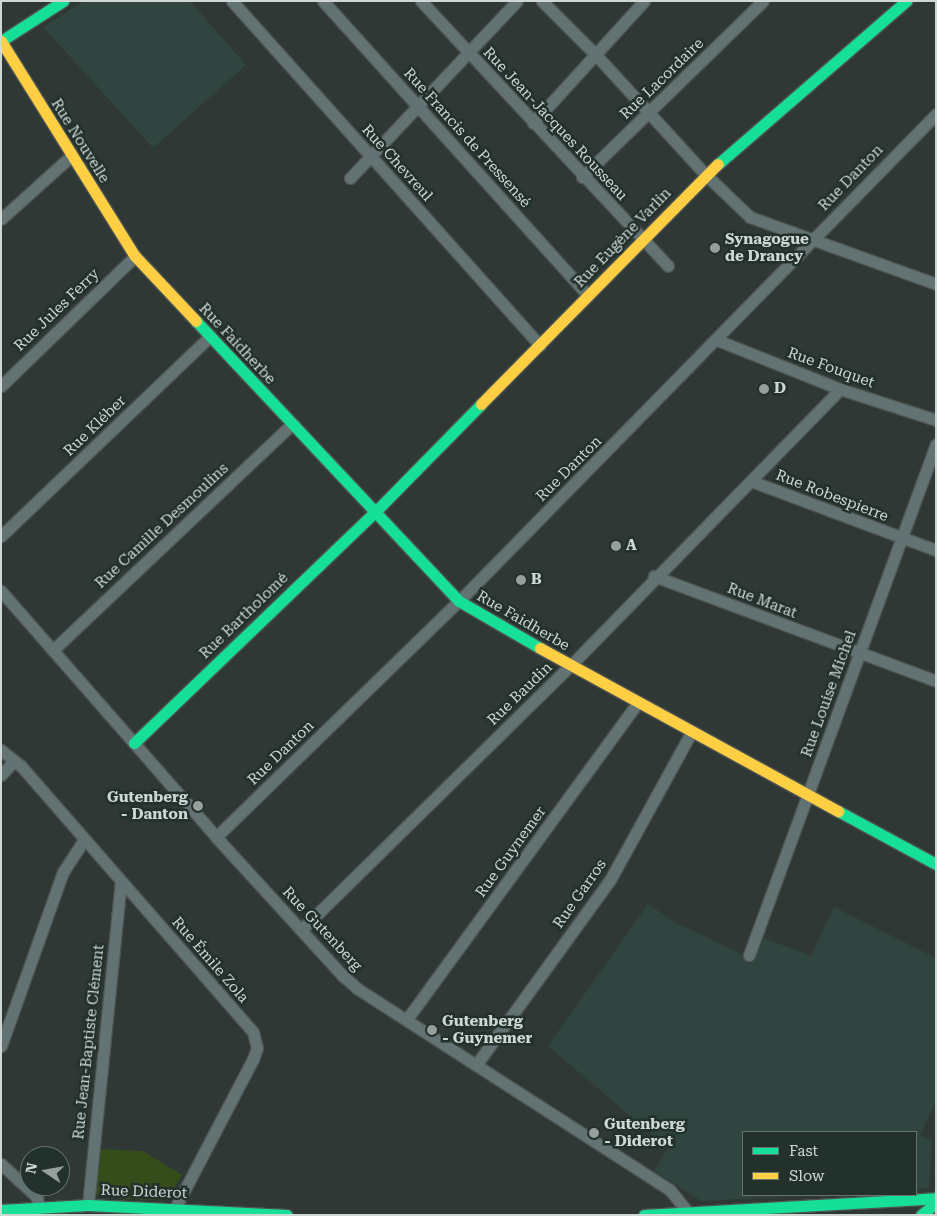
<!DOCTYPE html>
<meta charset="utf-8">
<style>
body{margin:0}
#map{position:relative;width:937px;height:1216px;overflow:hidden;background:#303836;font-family:"Roboto Serif",serif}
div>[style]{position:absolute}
.built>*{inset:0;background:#304540}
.green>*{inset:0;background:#354d1b}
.roads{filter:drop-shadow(1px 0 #4d5452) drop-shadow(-1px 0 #4d5452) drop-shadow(0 1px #4d5452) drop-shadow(0 -1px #4d5452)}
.street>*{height:11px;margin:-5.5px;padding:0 5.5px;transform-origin:5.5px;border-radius:5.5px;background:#637373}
.fast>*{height:11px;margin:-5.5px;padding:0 5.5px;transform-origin:5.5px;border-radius:5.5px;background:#16e098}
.slow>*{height:11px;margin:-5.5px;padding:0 5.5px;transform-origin:5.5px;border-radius:5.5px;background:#ffcf43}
.dots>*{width:14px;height:14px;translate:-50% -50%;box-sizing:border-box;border:2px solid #23312d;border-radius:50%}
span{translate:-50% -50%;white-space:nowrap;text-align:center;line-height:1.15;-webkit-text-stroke:5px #23312d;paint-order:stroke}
.street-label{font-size:15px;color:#ced7d4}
.poi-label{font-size:15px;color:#ced7d4;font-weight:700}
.left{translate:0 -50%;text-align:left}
.right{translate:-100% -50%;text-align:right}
.frame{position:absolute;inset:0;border:2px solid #ced7d4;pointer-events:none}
.legend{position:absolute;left:742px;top:1131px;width:175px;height:65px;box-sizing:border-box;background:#23312d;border:1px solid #677370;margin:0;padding:6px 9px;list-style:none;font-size:15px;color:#ced7d4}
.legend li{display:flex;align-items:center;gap:10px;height:25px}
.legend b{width:25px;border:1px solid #677370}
.north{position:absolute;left:20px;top:1146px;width:50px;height:50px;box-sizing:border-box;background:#23312d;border:1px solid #677370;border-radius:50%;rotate:282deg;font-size:14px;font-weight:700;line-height:20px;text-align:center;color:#ced7d4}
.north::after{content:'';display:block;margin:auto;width:18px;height:22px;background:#979f9d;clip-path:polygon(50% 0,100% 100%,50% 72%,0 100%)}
</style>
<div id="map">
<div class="built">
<i style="clip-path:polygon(84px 1px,190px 1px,246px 65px,153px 148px,43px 27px)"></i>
<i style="clip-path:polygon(648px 904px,676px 923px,755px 960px,764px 938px,811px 956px,834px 907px,936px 958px,936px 1102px,920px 1135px,932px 1141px,929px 1188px,916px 1189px,916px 1132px,743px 1132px,743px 1195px,816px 1195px,701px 1201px,654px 1171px,668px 1148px,548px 1046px)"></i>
</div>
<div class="green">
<i style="clip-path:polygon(100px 1149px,143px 1151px,182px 1175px,167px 1200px,119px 1199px,116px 1193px,116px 1198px,99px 1197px,95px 1192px)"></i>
</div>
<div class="roads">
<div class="street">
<i style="left:232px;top:1px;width:462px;rotate:48.2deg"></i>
<i style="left:323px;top:1px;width:396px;rotate:48deg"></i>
<i style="left:421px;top:1px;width:362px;rotate:47deg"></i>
<i style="left:542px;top:1px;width:76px;rotate:45deg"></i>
<i style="left:596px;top:55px;width:163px;rotate:47.5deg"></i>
<i style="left:706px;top:175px;width:61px;rotate:43.7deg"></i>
<i style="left:750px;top:217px;width:198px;rotate:19.8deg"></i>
<i style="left:533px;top:123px;width:165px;rotate:-47.7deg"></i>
<i style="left:582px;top:177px;width:252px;rotate:-44.2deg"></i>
<i style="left:350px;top:178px;width:243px;rotate:-46.7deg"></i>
<i style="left:1px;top:219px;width:94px;rotate:-42deg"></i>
<i style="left:717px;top:340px;width:132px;rotate:21.7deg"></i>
<i style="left:840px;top:389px;width:101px;rotate:17.9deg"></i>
<i style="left:1px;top:386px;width:187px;rotate:-44.1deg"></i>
<i style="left:751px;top:481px;width:197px;rotate:20.5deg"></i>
<i style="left:1px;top:536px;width:288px;rotate:-43.7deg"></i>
<i style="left:654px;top:576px;width:301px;rotate:20.4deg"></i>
<i style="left:1px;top:591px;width:327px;rotate:48.8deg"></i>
<i style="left:216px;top:837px;width:187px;rotate:47.6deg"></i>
<i style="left:342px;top:975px;width:21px;rotate:41deg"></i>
<i style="left:358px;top:989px;width:371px;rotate:32.8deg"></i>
<i style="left:670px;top:1190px;width:27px;rotate:51deg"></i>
<i style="left:53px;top:650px;width:329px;rotate:-43.4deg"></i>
<i style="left:1px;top:750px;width:26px;rotate:39deg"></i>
<i style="left:21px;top:766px;width:353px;rotate:48.9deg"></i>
<i style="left:253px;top:1032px;width:16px;rotate:76deg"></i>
<i style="left:257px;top:1048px;width:12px;rotate:110deg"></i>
<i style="left:253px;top:1059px;width:168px;rotate:117.6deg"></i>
<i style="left:1px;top:775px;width:19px;rotate:-47deg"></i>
<i style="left:216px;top:837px;width:339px;rotate:-44.2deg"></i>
<i style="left:459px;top:601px;width:682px;rotate:-45.59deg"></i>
<i style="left:301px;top:930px;width:377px;rotate:-44.5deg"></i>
<i style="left:570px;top:666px;width:387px;rotate:-45.7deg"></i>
<i style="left:749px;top:955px;width:544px;rotate:-69.9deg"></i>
<i style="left:407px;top:1019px;width:392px;rotate:-53.9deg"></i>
<i style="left:1px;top:1046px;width:185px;rotate:-70.4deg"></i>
<i style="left:63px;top:872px;width:38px;rotate:-57deg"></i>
<i style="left:476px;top:1065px;width:228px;rotate:-54.1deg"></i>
<i style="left:610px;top:880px;width:170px;rotate:-61.2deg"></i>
<i style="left:1px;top:1164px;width:49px;rotate:42.5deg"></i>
<i style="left:37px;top:1197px;width:9px;rotate:84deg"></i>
<i style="left:88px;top:1205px;width:325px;rotate:-84.2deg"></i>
</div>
<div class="fast">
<i style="left:1px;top:41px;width:74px;rotate:-32.8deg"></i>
<i style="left:718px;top:164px;width:249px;rotate:-40.9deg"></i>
<i style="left:196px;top:321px;width:384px;rotate:46.8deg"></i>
<i style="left:459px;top:601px;width:94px;rotate:30.1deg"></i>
<i style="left:134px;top:743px;width:334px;rotate:-43.8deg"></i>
<i style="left:375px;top:512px;width:151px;rotate:-45.5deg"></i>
<i style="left:838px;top:811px;width:111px;rotate:28.4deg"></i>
<i style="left:1px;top:1210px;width:87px;rotate:-3.3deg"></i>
<i style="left:88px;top:1205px;width:199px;rotate:2.9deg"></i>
<i style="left:644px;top:1215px;width:292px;rotate:-3.3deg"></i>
<i style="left:921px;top:1215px;width:19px;rotate:-39deg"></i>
</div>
<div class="slow">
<i style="left:1px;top:41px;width:253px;rotate:58.1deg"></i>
<i style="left:135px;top:256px;width:89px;rotate:46.8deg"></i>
<i style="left:481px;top:404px;width:337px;rotate:-45.4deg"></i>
<i style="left:540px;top:648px;width:340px;rotate:28.7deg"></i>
</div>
</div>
<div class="dots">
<i style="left:715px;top:248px;background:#979f9d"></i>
<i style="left:764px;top:389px;background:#979f9d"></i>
<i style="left:616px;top:546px;background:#979f9d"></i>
<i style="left:521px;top:580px;background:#979f9d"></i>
<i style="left:198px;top:806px;background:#979f9d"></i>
<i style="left:432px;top:1030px;background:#979f9d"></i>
<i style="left:594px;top:1133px;background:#979f9d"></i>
</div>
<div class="street-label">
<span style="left:662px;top:79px;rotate:-44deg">Rue Lacordaire</span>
<span style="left:555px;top:124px;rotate:47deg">Rue Jean-Jacques Rousseau</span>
<span style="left:467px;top:138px;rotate:48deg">Rue Francis de Pressensé</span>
<span style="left:80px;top:141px;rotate:58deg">Rue Nouvelle</span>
<span style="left:397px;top:163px;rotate:48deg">Rue Chevreul</span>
<span style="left:851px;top:178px;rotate:-46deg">Rue Danton</span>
<span style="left:623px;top:238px;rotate:-46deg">Rue Eugène Varlin</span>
<span style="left:57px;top:310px;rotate:-44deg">Rue Jules Ferry</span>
<span style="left:237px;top:344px;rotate:47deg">Rue Faidherbe</span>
<span style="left:831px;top:368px;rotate:20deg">Rue Fouquet</span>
<span style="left:95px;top:426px;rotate:-44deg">Rue Kléber</span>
<span style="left:569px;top:469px;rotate:-45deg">Rue Danton</span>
<span style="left:832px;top:496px;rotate:21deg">Rue Robespierre</span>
<span style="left:162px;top:526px;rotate:-43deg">Rue Camille Desmoulins</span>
<span style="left:762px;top:601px;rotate:21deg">Rue Marat</span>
<span style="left:244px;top:616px;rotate:-44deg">Rue Bartholomé</span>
<span style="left:523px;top:621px;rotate:30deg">Rue Faidherbe</span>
<span style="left:520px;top:694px;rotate:-44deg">Rue Baudin</span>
<span style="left:829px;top:694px;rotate:-70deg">Rue Louise Michel</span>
<span style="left:281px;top:753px;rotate:-44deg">Rue Danton</span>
<span style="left:511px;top:852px;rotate:-54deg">Rue Guynemer</span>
<span style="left:580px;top:894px;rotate:-55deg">Rue Garros</span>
<span style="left:322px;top:929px;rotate:47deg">Rue Gutenberg</span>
<span style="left:210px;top:960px;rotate:49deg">Rue Émile Zola</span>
<span style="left:89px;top:1042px;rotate:-84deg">Rue Jean-Baptiste Clément</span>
<span style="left:144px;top:1192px;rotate:2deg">Rue Diderot</span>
</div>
<div class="poi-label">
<span class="left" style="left:725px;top:248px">Synagogue<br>de Drancy</span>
<span class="left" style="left:774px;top:389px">D</span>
<span class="left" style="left:626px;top:546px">A</span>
<span class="left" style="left:531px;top:580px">B</span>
<span class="right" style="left:188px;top:806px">Gutenberg<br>- Danton</span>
<span class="left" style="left:442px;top:1030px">Gutenberg<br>- Guynemer</span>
<span class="left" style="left:604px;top:1133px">Gutenberg<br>- Diderot</span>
</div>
<div class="frame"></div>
<ul class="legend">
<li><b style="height:6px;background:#16e098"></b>Fast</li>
<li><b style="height:6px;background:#ffcf43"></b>Slow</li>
</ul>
<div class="north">N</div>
</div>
